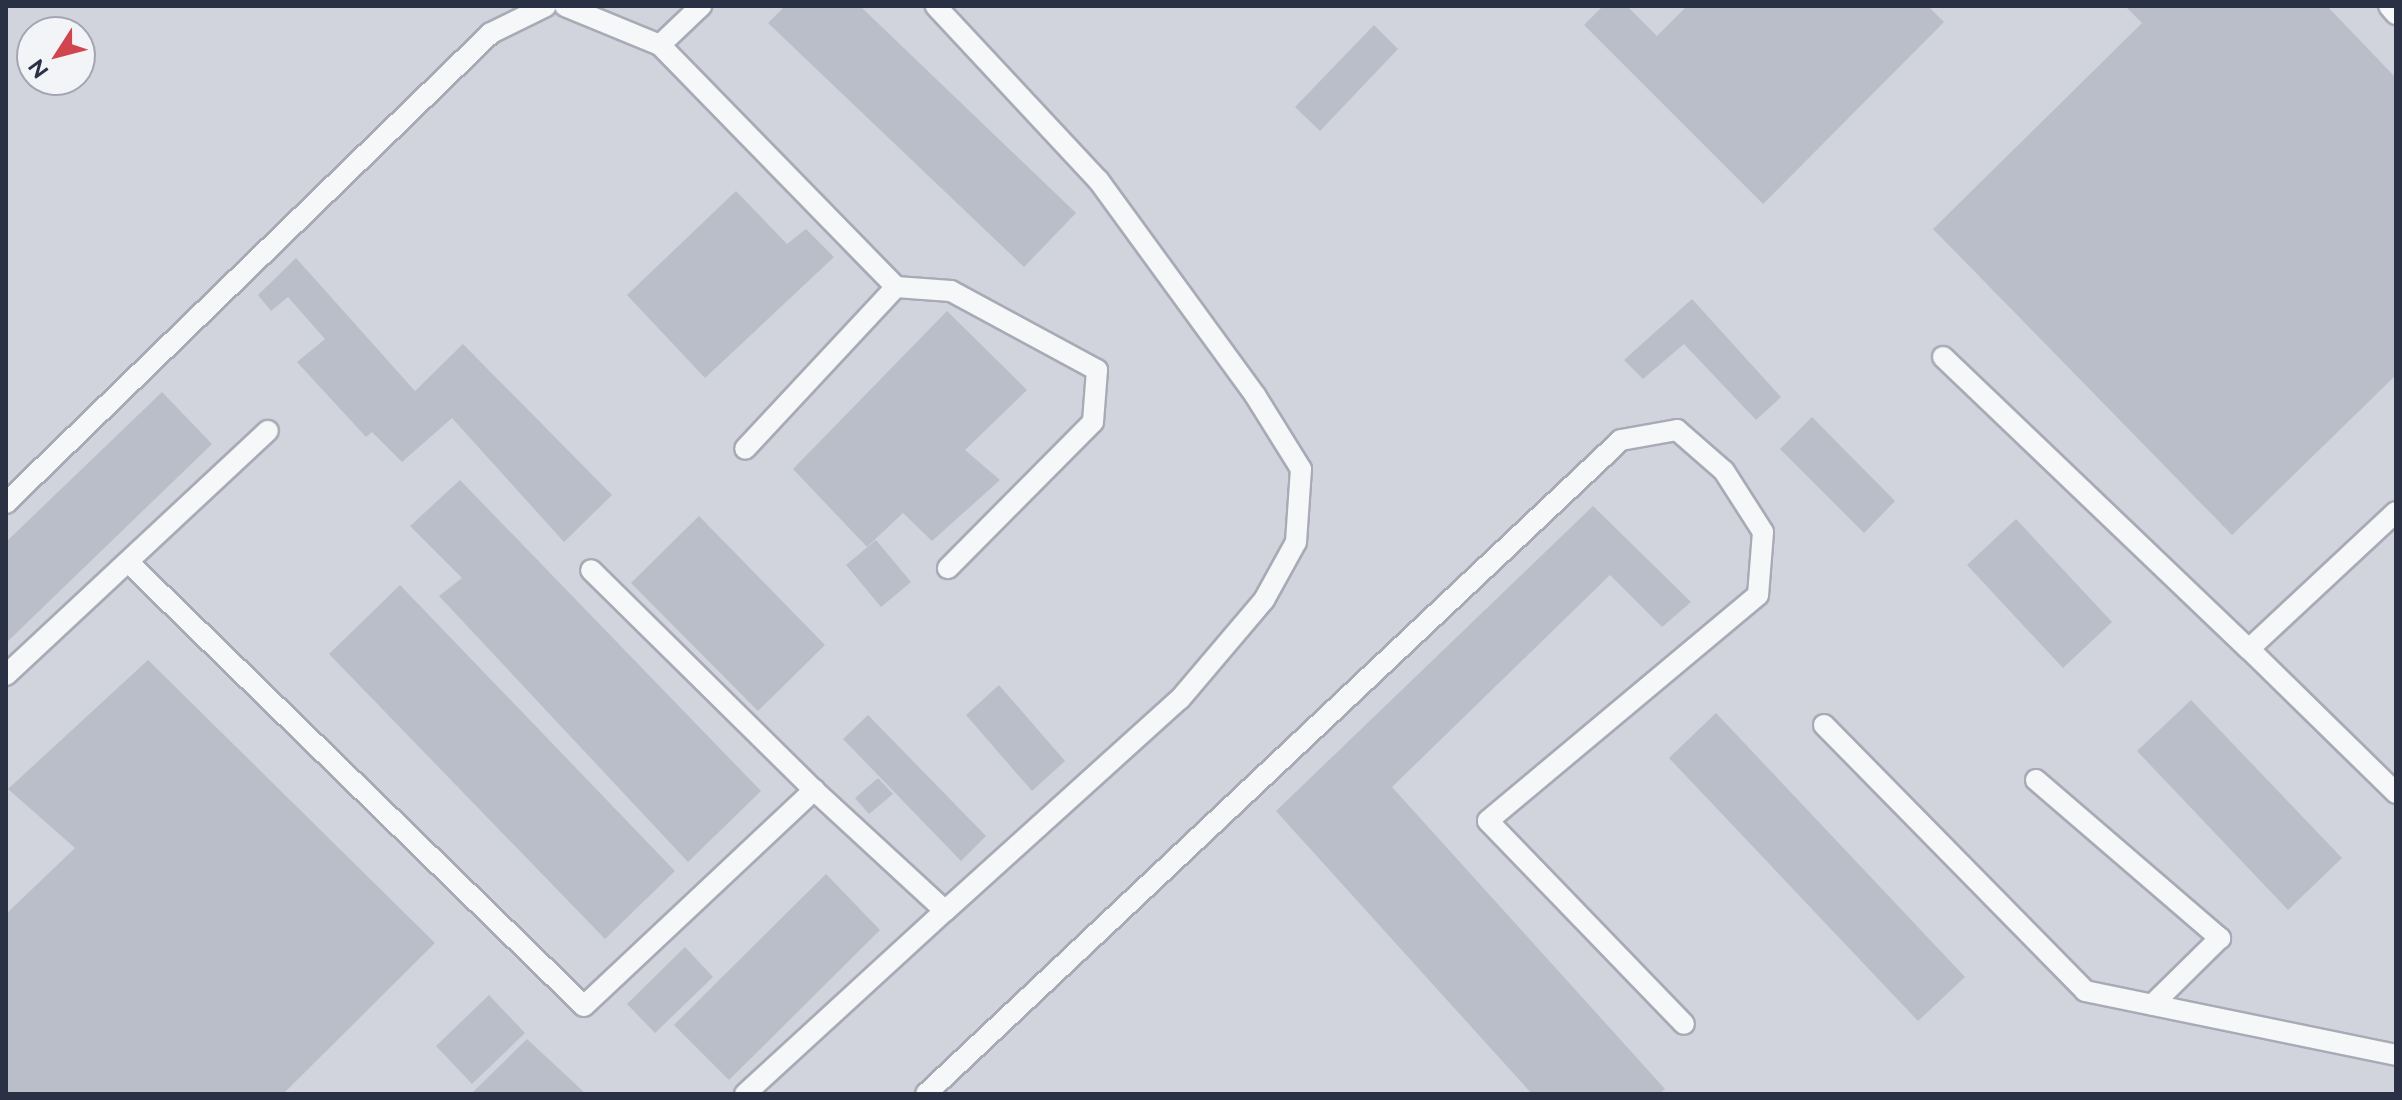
<!DOCTYPE html>
<style>
body{margin:0}
#map{position:relative;width:2402px;height:1100px;overflow:hidden;background:#e3e5eb;font-family:Raleway,sans-serif}
div>[style]{position:absolute}
.built>*{inset:0;background:#d1d4dd}
.building>*{inset:0;background:#babec9}
.roads{filter:drop-shadow(2px 0 #a8abb6) drop-shadow(-2px 0 #a8abb6) drop-shadow(0 2px #a8abb6) drop-shadow(0 -2px #a8abb6)}
.lane>*{height:20px;margin:-10px;padding:0 10px;transform-origin:10px;border-radius:10px;background:#f6f7f9}
span{translate:-50% -50%;white-space:nowrap;text-align:center;line-height:1.15;-webkit-text-stroke:6px #f3f4f8;paint-order:stroke}
.frame{position:absolute;inset:0;border:8px solid #2a3144;pointer-events:none}
.north{position:absolute;left:16px;top:16px;width:80px;height:80px;box-sizing:border-box;background:#f3f4f8;border:2px solid #a3a6b0;border-radius:50%;rotate:234deg;font-size:22px;font-weight:700;line-height:32px;text-align:center;color:#2a3144}
.north::after{content:'';display:block;margin:auto;width:28px;height:36px;background:#d1464e;clip-path:polygon(50% 0,100% 100%,50% 72%,0 100%)}
</style>
<div id="map">
<div class="built">
<i style="clip-path:polygon(evenodd,6px 6px,2396px 6px,2396px 1094px,6px 1094px,6px 6px,32px 32px,80px 32px,80px 80px,32px 80px,32px 32px)"></i>
</div>
<div class="building">
<i style="clip-path:polygon(785px 6px,860px 6px,1076px 213px,1024px 267px,768px 23px)"></i>
<i style="clip-path:polygon(1603px 6px,1627px 6px,1657px 36px,1687px 6px,1928px 6px,1944px 22px,1763px 204px,1584px 25px)"></i>
<i style="clip-path:polygon(2125px 6px,2327px 6px,2396px 78px,2396px 375px,2232px 535px,1933px 229px,2142px 23px)"></i>
<i style="clip-path:polygon(1374px 25px,1398px 49px,1320px 131px,1295px 107px)"></i>
<i style="clip-path:polygon(736px 191px,787px 244px,806px 229px,834px 257px,705px 378px,627px 295px)"></i>
<i style="clip-path:polygon(296px 258px,415px 391px,463px 344px,612px 495px,564px 542px,452px 418px,402px 462px,372px 432px,366px 437px,297px 362px,325px 339px,288px 297px,271px 311px,258px 295px)"></i>
<i style="clip-path:polygon(1692px 299px,1781px 397px,1756px 420px,1684px 344px,1643px 379px,1624px 360px)"></i>
<i style="clip-path:polygon(947px 311px,1027px 390px,965px 450px,1000px 480px,932px 541px,903px 513px,867px 547px,793px 469px)"></i>
<i style="clip-path:polygon(162px 392px,212px 444px,6px 643px,6px 542px)"></i>
<i style="clip-path:polygon(1812px 417px,1895px 501px,1864px 533px,1780px 449px)"></i>
<i style="clip-path:polygon(460px 480px,761px 791px,688px 862px,439px 596px,462px 578px,410px 526px)"></i>
<i style="clip-path:polygon(1593px 506px,1691px 602px,1662px 627px,1610px 575px,1392px 787px,1665px 1089px,1659px 1094px,1532px 1094px,1276px 811px)"></i>
<i style="clip-path:polygon(699px 516px,825px 645px,758px 711px,631px 583px)"></i>
<i style="clip-path:polygon(2016px 519px,2112px 622px,2063px 668px,1967px 565px)"></i>
<i style="clip-path:polygon(876px 540px,911px 582px,881px 607px,846px 565px)"></i>
<i style="clip-path:polygon(400px 585px,675px 871px,605px 939px,329px 654px)"></i>
<i style="clip-path:polygon(148px 660px,435px 943px,283px 1094px,6px 1094px,6px 914px,75px 848px,8px 789px)"></i>
<i style="clip-path:polygon(999px 685px,1065px 761px,1032px 791px,966px 715px)"></i>
<i style="clip-path:polygon(2191px 700px,2342px 858px,2288px 910px,2137px 751px)"></i>
<i style="clip-path:polygon(1716px 713px,1965px 977px,1918px 1021px,1669px 758px)"></i>
<i style="clip-path:polygon(868px 715px,986px 836px,961px 861px,843px 739px)"></i>
<i style="clip-path:polygon(878px 778px,893px 794px,869px 814px,855px 798px)"></i>
<i style="clip-path:polygon(826px 874px,880px 930px,729px 1080px,674px 1025px)"></i>
<i style="clip-path:polygon(685px 947px,713px 977px,655px 1033px,627px 1004px)"></i>
<i style="clip-path:polygon(489px 995px,525px 1033px,472px 1084px,436px 1046px)"></i>
<i style="clip-path:polygon(527px 1039px,586px 1094px,471px 1094px)"></i>
</div>
<div class="roads">
<div class="lane">
<i style="left:565px;top:6px;width:103px;rotate:22.3deg"></i>
<i style="left:660px;top:45px;width:338px;rotate:45.7deg"></i>
<i style="left:896px;top:287px;width:221px;rotate:133deg"></i>
<i style="left:2389px;top:6px;width:11px;rotate:49deg"></i>
<i style="left:660px;top:45px;width:57px;rotate:-43.6deg"></i>
<i style="left:896px;top:287px;width:55px;rotate:4.2deg"></i>
<i style="left:951px;top:291px;width:166px;rotate:28.4deg"></i>
<i style="left:1097px;top:370px;width:52px;rotate:94.4deg"></i>
<i style="left:1093px;top:422px;width:206px;rotate:134.8deg"></i>
<i style="left:1943px;top:357px;width:423px;rotate:43.7deg"></i>
<i style="left:2249px;top:649px;width:201px;rotate:-43deg"></i>
<i style="left:6px;top:503px;width:675px;rotate:-44.1deg"></i>
<i style="left:491px;top:33px;width:61px;rotate:-26.1deg"></i>
<i style="left:128px;top:562px;width:636px;rotate:44.24deg"></i>
<i style="left:584px;top:1006px;width:316px;rotate:-43.2deg"></i>
<i style="left:814px;top:790px;width:313px;rotate:-135.4deg"></i>
<i style="left:2249px;top:649px;width:206px;rotate:44.4deg"></i>
<i style="left:6px;top:675px;width:358px;rotate:-43deg"></i>
<i style="left:1824px;top:725px;width:373px;rotate:45.5deg"></i>
<i style="left:2085px;top:991px;width:318px;rotate:11.6deg"></i>
<i style="left:2036px;top:780px;width:243px;rotate:40.7deg"></i>
<i style="left:2220px;top:938px;width:95px;rotate:135.4deg"></i>
<i style="left:814px;top:790px;width:178px;rotate:42.7deg"></i>
<i style="left:945px;top:911px;width:316px;rotate:-42.1deg"></i>
<i style="left:1180px;top:699px;width:130px;rotate:-49.7deg"></i>
<i style="left:1264px;top:600px;width:66px;rotate:-61.1deg"></i>
<i style="left:1296px;top:542px;width:73px;rotate:-86.1deg"></i>
<i style="left:1301px;top:469px;width:87px;rotate:-121.9deg"></i>
<i style="left:1255px;top:395px;width:266px;rotate:-126.1deg"></i>
<i style="left:1098px;top:180px;width:238px;rotate:-133deg"></i>
<i style="left:745px;top:1094px;width:271px;rotate:-42.5deg"></i>
<i style="left:926px;top:1094px;width:954px;rotate:-43.26deg"></i>
<i style="left:1621px;top:440px;width:57px;rotate:-10.1deg"></i>
<i style="left:1677px;top:430px;width:62px;rotate:41.1deg"></i>
<i style="left:1724px;top:471px;width:72px;rotate:57.4deg"></i>
<i style="left:1763px;top:532px;width:63px;rotate:94.5deg"></i>
<i style="left:1758px;top:595px;width:352px;rotate:140.1deg"></i>
<i style="left:1488px;top:821px;width:282px;rotate:46deg"></i>
</div>
</div>
<div class="frame"></div>
<div class="north">N</div>
</div>
